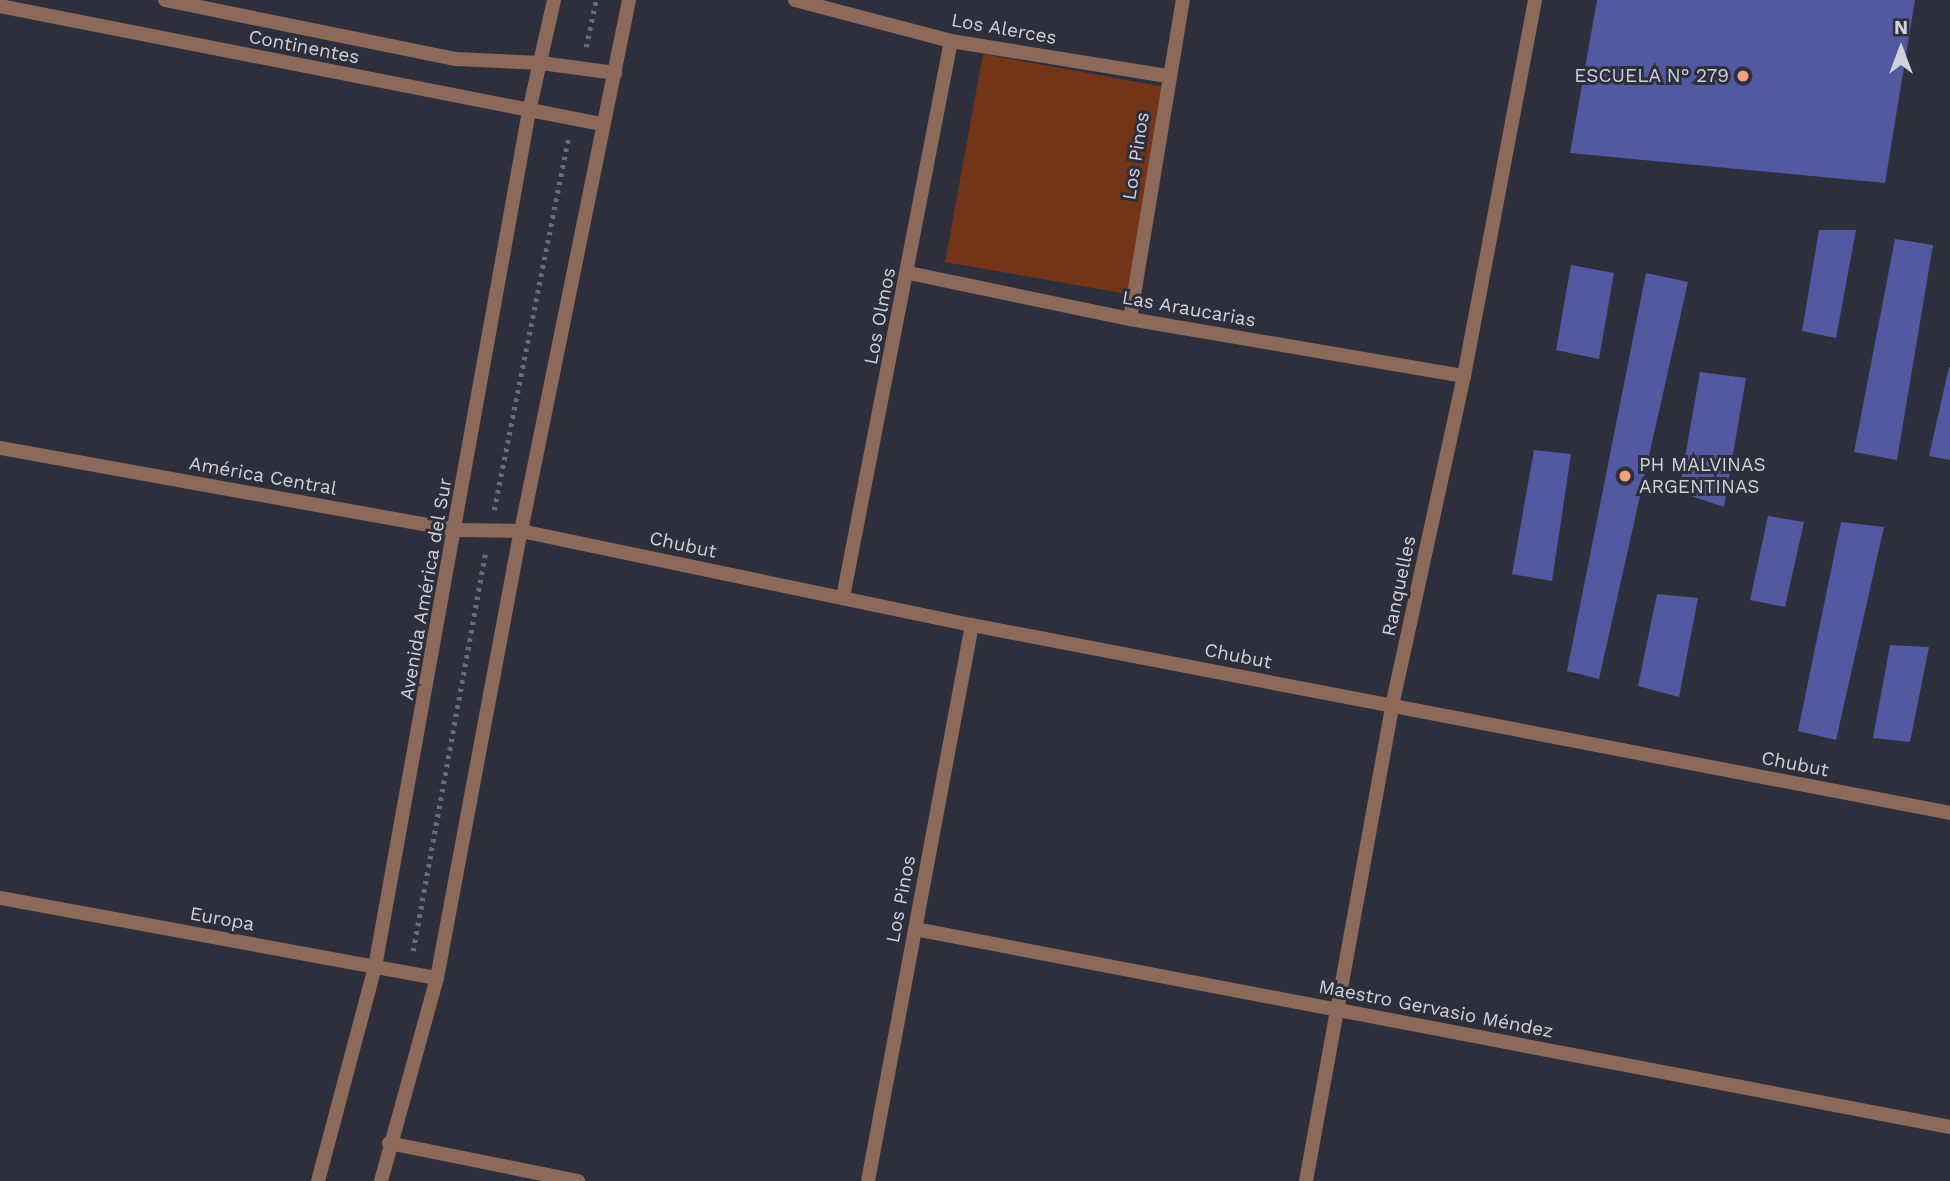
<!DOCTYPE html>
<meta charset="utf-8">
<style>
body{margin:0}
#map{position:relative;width:1950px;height:1181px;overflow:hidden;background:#2d303c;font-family:"Work Sans",sans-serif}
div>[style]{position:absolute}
.green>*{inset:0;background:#733417}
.building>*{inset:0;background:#5259a1}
.path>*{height:4.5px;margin-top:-2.25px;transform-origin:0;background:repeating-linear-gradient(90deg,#696c76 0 3.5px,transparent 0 8.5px)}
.minor>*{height:14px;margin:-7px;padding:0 7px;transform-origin:7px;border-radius:7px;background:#8d695a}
.tertiary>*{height:14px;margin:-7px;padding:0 7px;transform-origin:7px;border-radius:7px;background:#8d695a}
.dots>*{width:19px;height:19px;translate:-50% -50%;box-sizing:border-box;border:4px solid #2d303c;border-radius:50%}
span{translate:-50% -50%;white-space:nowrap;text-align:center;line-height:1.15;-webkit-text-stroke:6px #2d303c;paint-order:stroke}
.street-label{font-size:19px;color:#d0d2da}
.poi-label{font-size:19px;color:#d0d2da}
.right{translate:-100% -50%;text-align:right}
.left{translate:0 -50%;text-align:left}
.north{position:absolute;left:1866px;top:14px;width:70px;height:70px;-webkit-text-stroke:5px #2d303c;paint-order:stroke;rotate:0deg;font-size:19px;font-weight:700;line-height:28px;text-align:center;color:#d0d2da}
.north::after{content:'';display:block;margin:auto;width:24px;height:32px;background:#d0d2da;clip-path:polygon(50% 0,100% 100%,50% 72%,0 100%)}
</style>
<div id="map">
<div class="green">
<i style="clip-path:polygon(983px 54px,1165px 87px,1128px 294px,945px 262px)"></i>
</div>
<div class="building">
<i style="clip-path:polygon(1597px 0,1915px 0,1885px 183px,1570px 153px)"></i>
<i style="clip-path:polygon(1819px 230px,1856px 230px,1836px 338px,1802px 331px)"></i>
<i style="clip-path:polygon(1895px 239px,1933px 245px,1897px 460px,1854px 452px)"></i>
<i style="clip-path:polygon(1571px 265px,1614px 273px,1599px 359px,1556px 350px)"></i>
<i style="clip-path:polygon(1646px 273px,1688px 282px,1599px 679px,1567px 671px)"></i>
<i style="clip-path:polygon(1949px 367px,1950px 367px,1950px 460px,1929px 456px)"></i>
<i style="clip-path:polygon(1700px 372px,1746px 378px,1724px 507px,1679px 492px)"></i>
<i style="clip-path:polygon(1534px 450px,1571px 454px,1552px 581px,1512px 574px)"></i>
<i style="clip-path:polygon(1768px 516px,1804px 522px,1785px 607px,1750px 600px)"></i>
<i style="clip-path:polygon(1841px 522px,1884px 527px,1836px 740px,1798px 731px)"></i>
<i style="clip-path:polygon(1657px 594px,1698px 598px,1679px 697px,1638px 686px)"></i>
<i style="clip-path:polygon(1890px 645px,1929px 647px,1910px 742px,1873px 738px)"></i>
</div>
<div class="path">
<i style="left:586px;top:47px;width:48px;rotate:-78deg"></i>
<i style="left:494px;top:510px;width:379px;rotate:-78.7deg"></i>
<i style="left:413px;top:951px;width:404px;rotate:-79.7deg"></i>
</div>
<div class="minor">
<i style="left:165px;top:0;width:297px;rotate:11.5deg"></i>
<i style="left:456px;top:59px;width:85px;rotate:2.7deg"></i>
<i style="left:541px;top:63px;width:75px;rotate:7.7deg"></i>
<i style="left:795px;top:0;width:161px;rotate:14.7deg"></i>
<i style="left:951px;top:41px;width:219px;rotate:9.2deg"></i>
<i style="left:0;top:6px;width:612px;rotate:11.11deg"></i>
<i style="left:909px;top:273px;width:226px;rotate:11.8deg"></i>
<i style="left:1130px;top:319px;width:339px;rotate:9.7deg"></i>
<i style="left:1130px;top:319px;width:323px;rotate:-80.6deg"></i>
<i style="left:0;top:448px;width:464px;rotate:10.2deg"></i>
<i style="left:457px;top:530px;width:64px;rotate:0.9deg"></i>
<i style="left:521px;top:531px;width:461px;rotate:11.8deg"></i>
<i style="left:972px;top:625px;width:996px;rotate:10.88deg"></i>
<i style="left:843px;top:597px;width:566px;rotate:-79.01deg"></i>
<i style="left:0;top:898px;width:444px;rotate:10.4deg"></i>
<i style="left:915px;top:929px;width:1054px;rotate:10.83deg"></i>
<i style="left:389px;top:1143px;width:193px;rotate:11.4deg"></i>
<i style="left:318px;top:1181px;width:221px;rotate:-75.1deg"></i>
<i style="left:375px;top:967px;width:870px;rotate:-79.8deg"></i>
<i style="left:529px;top:111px;width:114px;rotate:-77.3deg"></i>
<i style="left:868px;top:1181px;width:566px;rotate:-79.41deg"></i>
<i style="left:1306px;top:1181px;width:483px;rotate:-79.7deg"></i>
<i style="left:1392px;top:706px;width:338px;rotate:-77.7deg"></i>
<i style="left:1464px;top:376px;width:383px;rotate:-79.3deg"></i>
</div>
<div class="tertiary">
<i style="left:381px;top:1181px;width:211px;rotate:-74.6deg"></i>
<i style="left:437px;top:978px;width:455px;rotate:-79.4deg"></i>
<i style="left:521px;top:531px;width:542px;rotate:-78.5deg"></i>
</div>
<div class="dots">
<i style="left:1743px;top:76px;background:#f2a17e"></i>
<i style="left:1625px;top:476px;background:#f2a17e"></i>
</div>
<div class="street-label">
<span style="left:1004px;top:29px;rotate:10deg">Los Alerces</span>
<span style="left:304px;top:47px;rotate:11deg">Continentes</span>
<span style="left:1136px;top:156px;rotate:-81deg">Los Pinos</span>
<span style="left:1189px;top:309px;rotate:10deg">Las Araucarias</span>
<span style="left:880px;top:316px;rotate:-79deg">Los Olmos</span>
<span style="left:263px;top:476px;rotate:10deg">América Central</span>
<span style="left:683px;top:545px;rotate:12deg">Chubut</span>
<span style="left:1399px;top:586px;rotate:-78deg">Ranquelles</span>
<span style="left:426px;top:589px;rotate:-80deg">Avenida América del Sur</span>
<span style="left:1238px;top:656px;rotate:11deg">Chubut</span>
<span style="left:1795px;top:764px;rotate:11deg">Chubut</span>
<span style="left:901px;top:899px;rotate:-79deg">Los Pinos</span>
<span style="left:222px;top:919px;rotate:10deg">Europa</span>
<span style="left:1436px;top:1009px;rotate:11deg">Maestro Gervasio Méndez</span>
</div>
<div class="poi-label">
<span class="right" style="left:1729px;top:76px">ESCUELA N° 279</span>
<span class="left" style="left:1639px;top:476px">PH MALVINAS<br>ARGENTINAS</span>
</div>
<div class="north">N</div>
</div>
